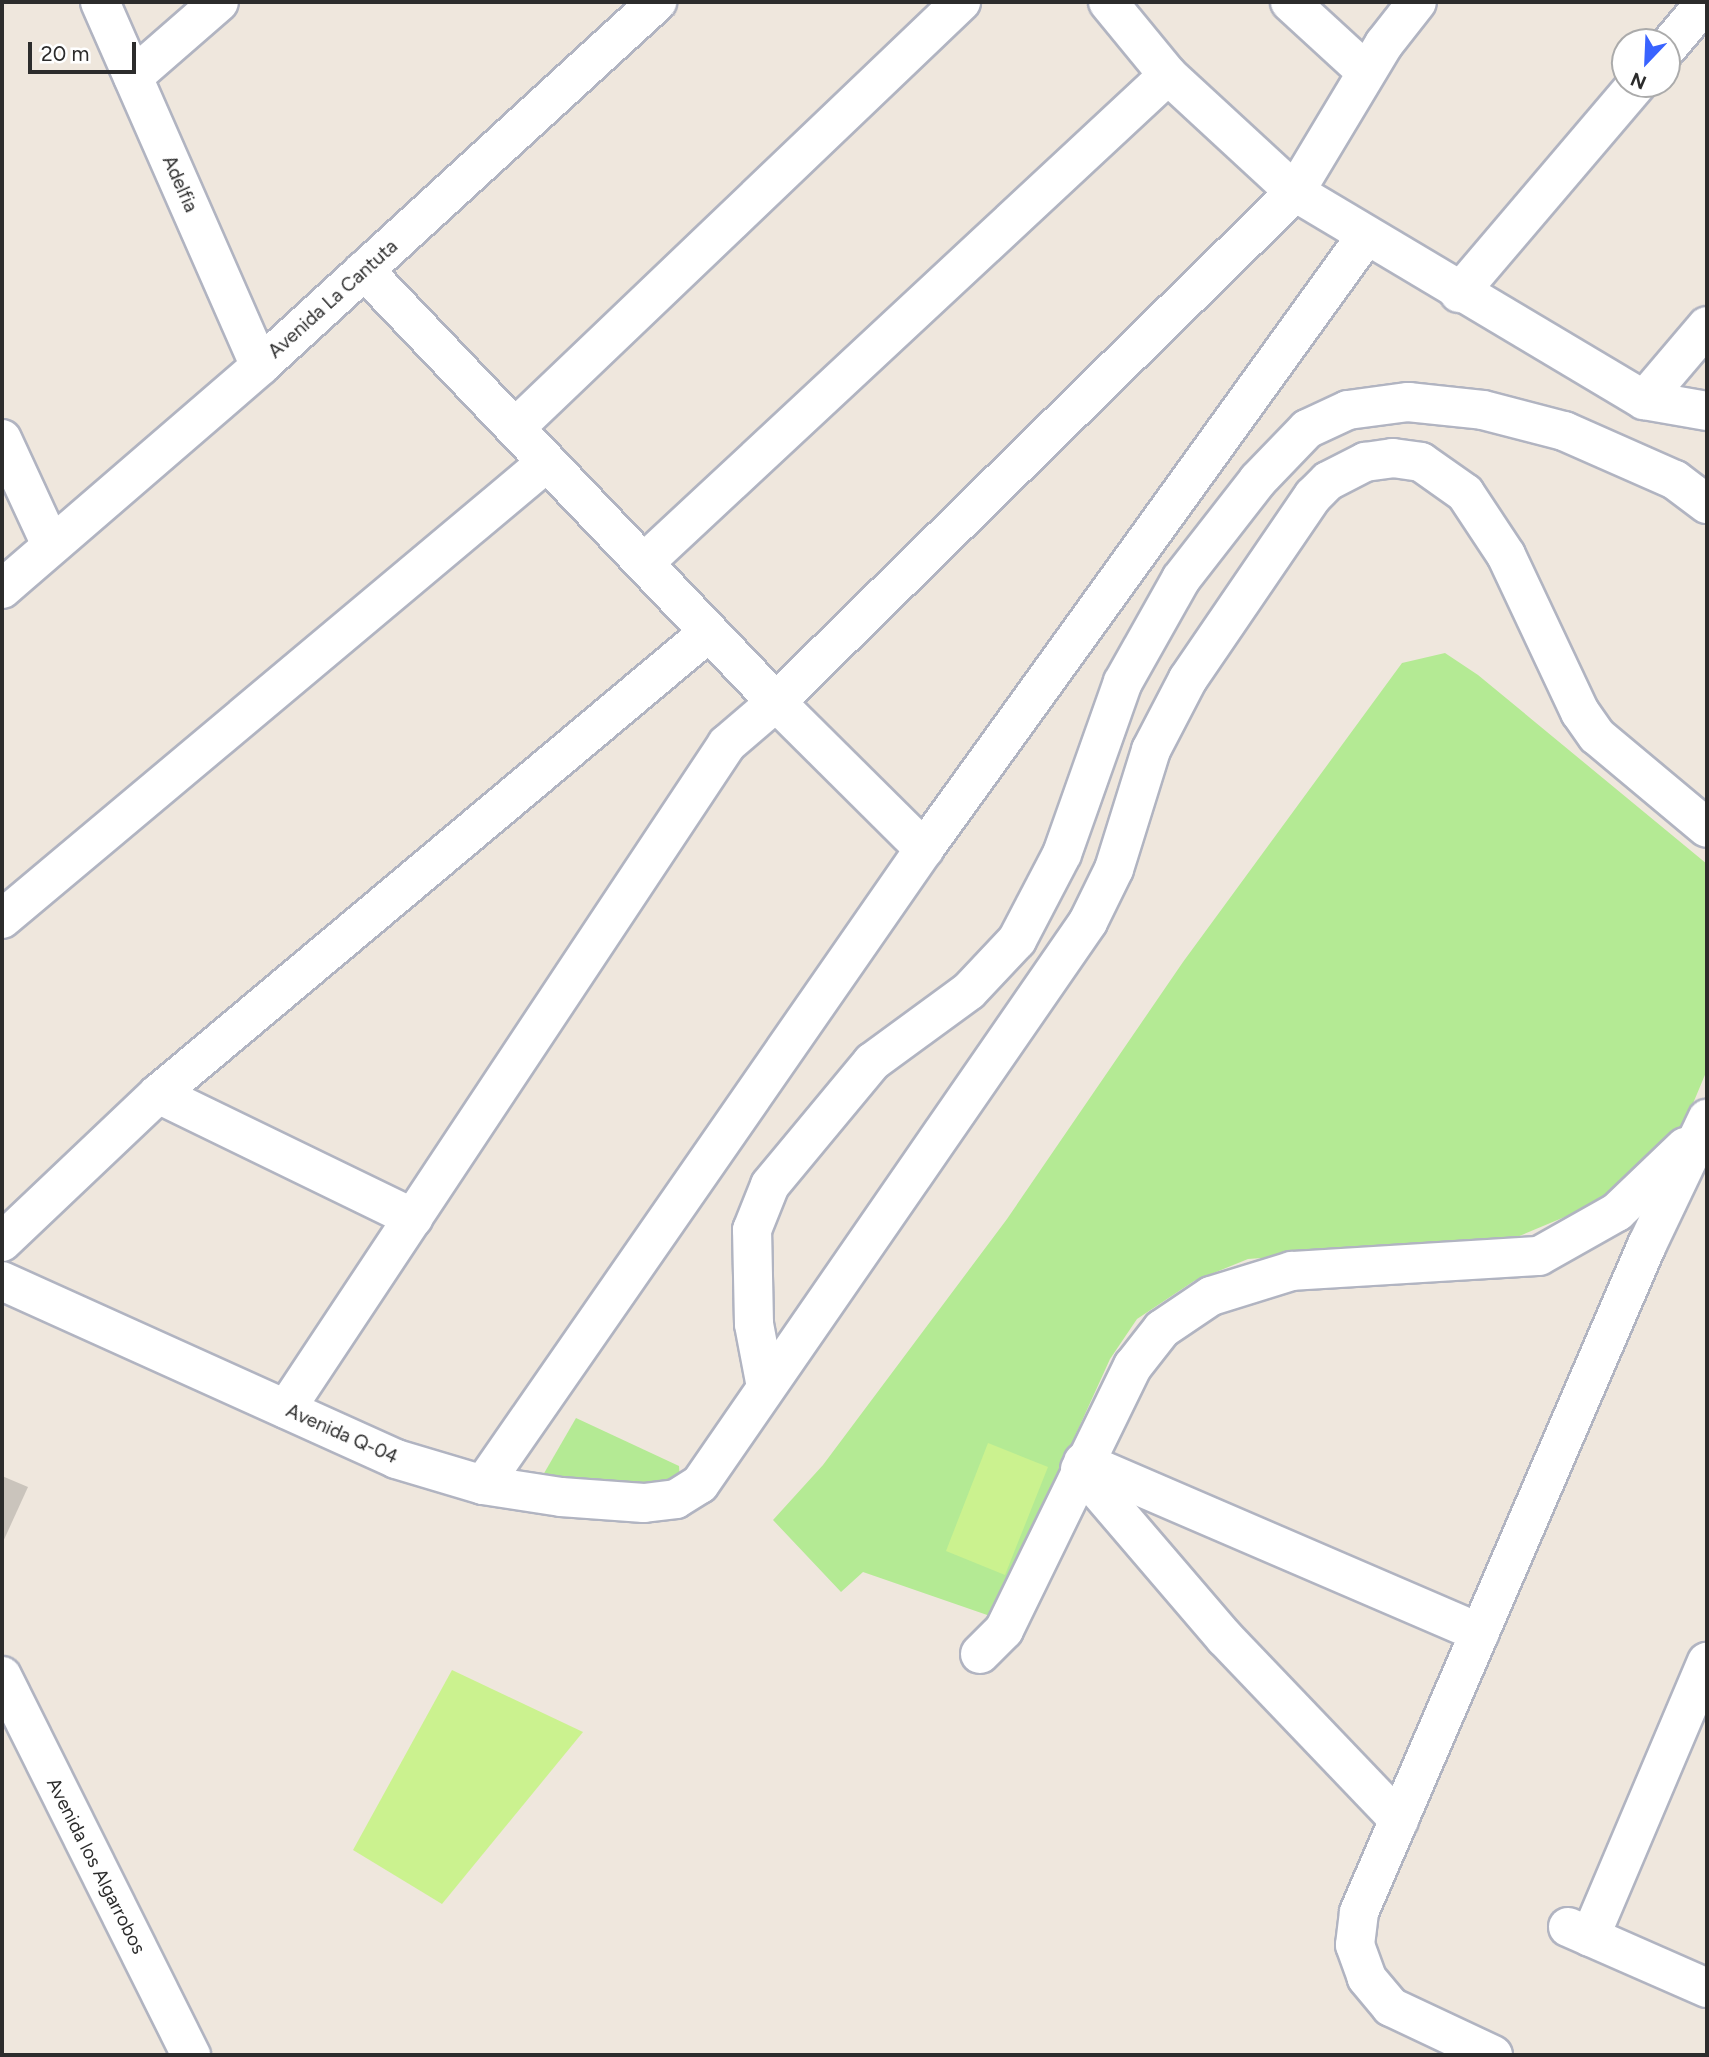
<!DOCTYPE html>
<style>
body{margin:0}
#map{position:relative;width:1709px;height:2057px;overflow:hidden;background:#efe7dd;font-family:Figtree,sans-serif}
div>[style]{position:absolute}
.green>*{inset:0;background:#b4ea94}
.pitch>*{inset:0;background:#cbf28f}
.building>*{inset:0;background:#cac4bc}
.roads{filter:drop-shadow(2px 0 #b1b4c1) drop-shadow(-2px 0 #b1b4c1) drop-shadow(0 2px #b1b4c1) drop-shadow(0 -2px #b1b4c1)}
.minor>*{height:38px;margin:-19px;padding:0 19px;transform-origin:19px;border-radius:19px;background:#fff}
span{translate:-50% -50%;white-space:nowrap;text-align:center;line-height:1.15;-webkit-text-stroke:7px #fff;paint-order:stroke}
.street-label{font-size:19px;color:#2c2c2c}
.frame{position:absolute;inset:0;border:4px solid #2c2c2c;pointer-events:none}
.north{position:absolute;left:1611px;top:28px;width:70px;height:70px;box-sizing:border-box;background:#fff;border:2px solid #ababab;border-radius:50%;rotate:203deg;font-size:19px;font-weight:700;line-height:28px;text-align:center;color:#2c2c2c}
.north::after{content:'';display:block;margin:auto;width:24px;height:32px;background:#3963ff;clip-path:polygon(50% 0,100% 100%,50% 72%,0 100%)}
.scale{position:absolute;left:28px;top:42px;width:108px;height:32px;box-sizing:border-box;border:4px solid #2c2c2c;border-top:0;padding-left:9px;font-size:21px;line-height:24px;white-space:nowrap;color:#2c2c2c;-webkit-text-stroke:5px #fff;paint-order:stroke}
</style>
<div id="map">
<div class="green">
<i style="clip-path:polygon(1445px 653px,1478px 675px,1707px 864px,1707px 1070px,1684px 1125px,1610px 1198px,1510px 1240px,1248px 1259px,1194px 1281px,1137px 1319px,1110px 1359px,993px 1617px,863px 1572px,841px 1592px,773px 1520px,823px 1465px,1007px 1219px,1183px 962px,1402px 663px)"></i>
<i style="clip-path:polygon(576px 1418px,679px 1466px,680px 1483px,539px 1482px)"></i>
</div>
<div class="pitch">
<i style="clip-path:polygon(988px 1443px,1048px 1467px,1005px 1575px,946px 1551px)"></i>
<i style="clip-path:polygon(452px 1670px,583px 1732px,442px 1904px,353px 1850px)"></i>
</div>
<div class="building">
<i style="clip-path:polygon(2px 1476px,28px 1487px,2px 1544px)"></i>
</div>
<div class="roads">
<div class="minor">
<i style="left:100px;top:2px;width:398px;rotate:66.3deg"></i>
<i style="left:1108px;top:2px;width:94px;rotate:50.6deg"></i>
<i style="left:1168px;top:75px;width:173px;rotate:42.7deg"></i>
<i style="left:1295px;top:192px;width:406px;rotate:30.8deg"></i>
<i style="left:1644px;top:400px;width:64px;rotate:9.9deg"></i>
<i style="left:1290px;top:2px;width:103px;rotate:42.6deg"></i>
<i style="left:1667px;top:48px;width:60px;rotate:-49.7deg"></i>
<i style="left:133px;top:77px;width:114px;rotate:-41.1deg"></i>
<i style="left:364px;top:270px;width:597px;rotate:46.36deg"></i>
<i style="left:776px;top:702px;width:209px;rotate:44.8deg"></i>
<i style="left:1459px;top:293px;width:275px;rotate:-49.6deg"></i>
<i style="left:1644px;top:400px;width:97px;rotate:-49.6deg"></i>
<i style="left:515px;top:428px;width:617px;rotate:-43.69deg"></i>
<i style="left:2px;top:439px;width:115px;rotate:65.2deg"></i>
<i style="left:644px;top:563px;width:716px;rotate:-42.96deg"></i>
<i style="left:2px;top:589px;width:341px;rotate:-40.8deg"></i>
<i style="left:260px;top:366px;width:539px;rotate:-42.52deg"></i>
<i style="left:2px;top:919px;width:711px;rotate:-39.98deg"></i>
<i style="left:158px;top:1094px;width:284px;rotate:25.9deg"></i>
<i style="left:2px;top:1242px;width:215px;rotate:-43.5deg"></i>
<i style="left:158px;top:1094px;width:719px;rotate:-39.98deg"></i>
<i style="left:2px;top:1281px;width:432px;rotate:24.3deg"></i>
<i style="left:396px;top:1459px;width:91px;rotate:16.6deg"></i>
<i style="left:483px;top:1485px;width:79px;rotate:8.7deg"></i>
<i style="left:561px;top:1497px;width:83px;rotate:4.1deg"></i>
<i style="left:644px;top:1503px;width:32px;rotate:-7deg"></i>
<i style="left:676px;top:1499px;width:28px;rotate:-32deg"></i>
<i style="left:700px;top:1484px;width:683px;rotate:-55.38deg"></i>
<i style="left:1088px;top:922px;width:59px;rotate:-63.9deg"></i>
<i style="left:1114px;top:869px;width:125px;rotate:-72.7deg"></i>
<i style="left:1151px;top:750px;width:80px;rotate:-62.5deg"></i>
<i style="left:1188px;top:679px;width:222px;rotate:-55.7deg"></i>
<i style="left:1313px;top:496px;width:21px;rotate:-45deg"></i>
<i style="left:1328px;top:481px;width:42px;rotate:-27.2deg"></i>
<i style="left:1365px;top:462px;width:28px;rotate:-8deg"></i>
<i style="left:1393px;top:458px;width:28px;rotate:8deg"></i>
<i style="left:1421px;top:462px;width:54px;rotate:35.2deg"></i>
<i style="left:1465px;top:493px;width:74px;rotate:56.5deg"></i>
<i style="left:1506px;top:555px;width:174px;rotate:64.8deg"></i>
<i style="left:1580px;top:712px;width:29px;rotate:55deg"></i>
<i style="left:1597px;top:736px;width:143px;rotate:39.9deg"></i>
<i style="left:766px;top:1387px;width:64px;rotate:-100.8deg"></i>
<i style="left:754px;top:1324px;width:94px;rotate:-91.2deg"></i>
<i style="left:752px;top:1230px;width:48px;rotate:-68.2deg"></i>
<i style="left:770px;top:1185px;width:160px;rotate:-50.3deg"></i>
<i style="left:872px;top:1062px;width:120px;rotate:-36.2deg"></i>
<i style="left:969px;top:991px;width:70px;rotate:-46.7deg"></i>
<i style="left:1017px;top:940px;width:97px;rotate:-62.4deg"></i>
<i style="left:1062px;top:854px;width:182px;rotate:-70.5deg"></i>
<i style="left:1123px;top:682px;width:118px;rotate:-60.6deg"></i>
<i style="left:1181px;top:579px;width:125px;rotate:-52.1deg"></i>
<i style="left:1258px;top:480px;width:71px;rotate:-46.1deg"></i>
<i style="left:1307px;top:429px;width:45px;rotate:-24.9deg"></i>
<i style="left:1348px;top:410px;width:61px;rotate:-7.6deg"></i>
<i style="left:1408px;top:402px;width:75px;rotate:6.1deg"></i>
<i style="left:1483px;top:410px;width:84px;rotate:14.5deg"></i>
<i style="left:1564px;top:431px;width:121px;rotate:23.8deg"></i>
<i style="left:1675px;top:480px;width:40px;rotate:37deg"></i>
<i style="left:286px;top:1409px;width:798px;rotate:-56.45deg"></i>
<i style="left:727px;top:744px;width:65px;rotate:-40.6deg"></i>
<i style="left:776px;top:702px;width:728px;rotate:-44.5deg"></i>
<i style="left:1295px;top:192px;width:173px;rotate:-59deg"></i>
<i style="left:1384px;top:44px;width:53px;rotate:-51.8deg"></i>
<i style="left:1083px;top:1462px;width:432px;rotate:23.3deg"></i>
<i style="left:1080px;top:1469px;width:223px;rotate:49.4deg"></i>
<i style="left:1225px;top:1638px;width:252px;rotate:46.3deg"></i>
<i style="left:483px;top:1485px;width:774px;rotate:-55.26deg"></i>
<i style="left:924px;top:849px;width:756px;rotate:-54.21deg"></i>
<i style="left:980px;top:1654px;width:34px;rotate:-45deg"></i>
<i style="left:1004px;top:1630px;width:294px;rotate:-64deg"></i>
<i style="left:1133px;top:1366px;width:47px;rotate:-51.9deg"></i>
<i style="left:1162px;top:1329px;width:59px;rotate:-34deg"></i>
<i style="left:1211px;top:1296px;width:85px;rotate:-17.2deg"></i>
<i style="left:1292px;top:1271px;width:247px;rotate:-3.5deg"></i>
<i style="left:1539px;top:1256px;width:90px;rotate:-29.4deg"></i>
<i style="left:1617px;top:1212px;width:94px;rotate:-43.7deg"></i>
<i style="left:2px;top:1676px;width:424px;rotate:63.5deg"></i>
<i style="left:1568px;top:1927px;width:152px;rotate:23.7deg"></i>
<i style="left:1590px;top:1937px;width:299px;rotate:-67deg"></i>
<i style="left:1493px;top:2055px;width:113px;rotate:-154.8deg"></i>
<i style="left:1391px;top:2007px;width:38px;rotate:-130deg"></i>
<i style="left:1367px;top:1978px;width:35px;rotate:-110deg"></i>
<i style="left:1355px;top:1945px;width:33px;rotate:-83deg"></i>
<i style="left:1359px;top:1912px;width:727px;rotate:-66.65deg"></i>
<i style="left:1647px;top:1245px;width:140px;rotate:-64.5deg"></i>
</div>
</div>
<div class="street-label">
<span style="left:180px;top:184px;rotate:66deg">Adelfia</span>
<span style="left:333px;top:299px;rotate:-42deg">Avenida La Cantuta</span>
<span style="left:342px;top:1434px;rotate:24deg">Avenida Q-04</span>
<span style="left:96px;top:1866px;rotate:63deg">Avenida los Algarrobos</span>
</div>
<div class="frame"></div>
<div class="north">N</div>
<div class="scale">20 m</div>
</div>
